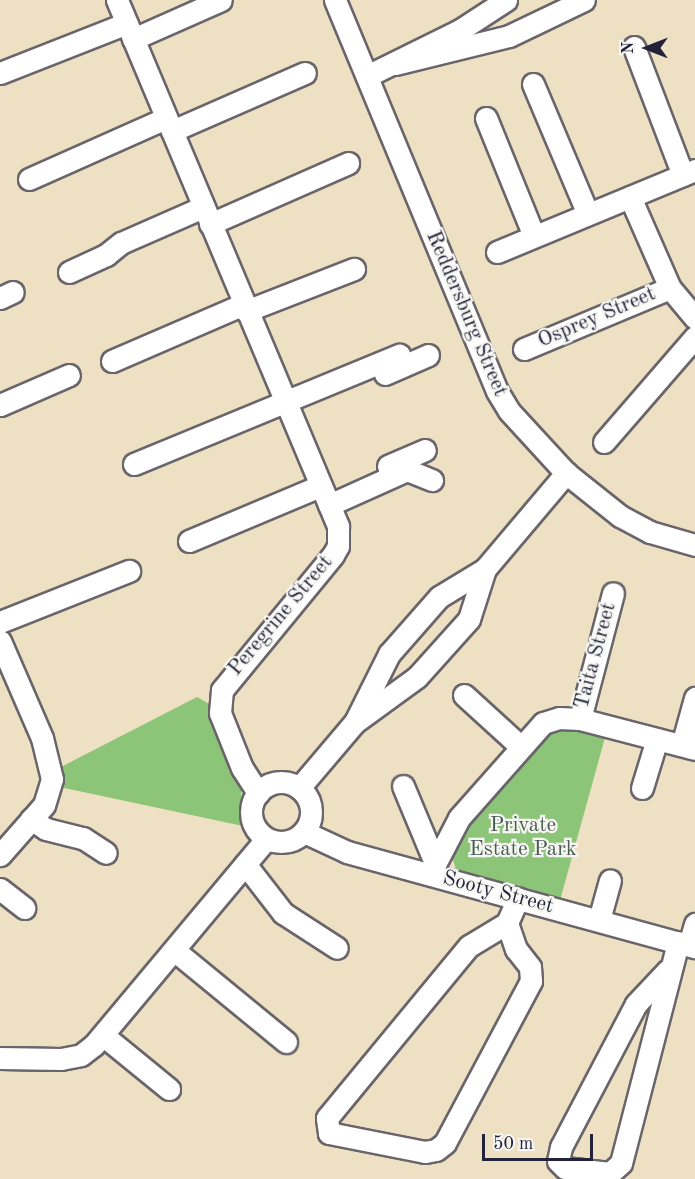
<!DOCTYPE html>
<style>
body{margin:0}
#map{position:relative;width:695px;height:1179px;overflow:hidden;background:#eee1c3;font-family:"Old Standard TT",serif}
div>[style]{position:absolute}
.green>*{inset:0;background:#8cc478}
.roads{filter:drop-shadow(2px 0 #69656b) drop-shadow(-2px 0 #69656b) drop-shadow(0 2px #69656b) drop-shadow(0 -2px #69656b)}
.minor>*{height:21px;margin:-10.5px;padding:0 10.5px;transform-origin:10.5px;border-radius:10.5px;background:#fff}
.minor>.ring{margin:-10.5px;padding:0;box-sizing:content-box;background:none;border:21px solid #fff;border-radius:50%}
span{translate:-50% -50%;white-space:nowrap;text-align:center;line-height:1.15;-webkit-text-stroke:4.5px #f6f6f2;paint-order:stroke}
.street-label{font-size:21px;color:#22223b}
.park-label{font-size:21px;color:#475b50}
.north{position:absolute;left:617px;top:18px;width:60px;height:60px;-webkit-text-stroke:4px #f6f6f2;paint-order:stroke;rotate:270deg;font-size:16px;font-weight:700;line-height:24px;text-align:center;color:#22223b}
.north::after{content:'';display:block;margin:auto;width:21px;height:27px;background:#22223b;clip-path:polygon(50% 0,100% 100%,50% 72%,0 100%)}
.scale{position:absolute;left:482px;top:1134px;width:111px;height:27px;box-sizing:border-box;border:3px solid #22223b;border-top:0;padding-left:8px;font-size:18px;line-height:21px;white-space:nowrap;color:#22223b;-webkit-text-stroke:4px #f6f6f2;paint-order:stroke}
</style>
<div id="map">
<div class="green">
<i style="clip-path:polygon(197px 697px,211px 705px,214px 723px,241px 790px,243px 826px,55px 786px,57px 769px)"></i>
<i style="clip-path:polygon(562px 725px,606px 734px,559px 904px,457px 872px,452px 857px,461px 832px,541px 735px)"></i>
</div>
<div class="roads">
<div class="minor">
<i style="left:117px;top:0;width:571px;rotate:67.21deg"></i>
<i style="left:338px;top:526px;width:20px;rotate:90deg"></i>
<i style="left:338px;top:546px;width:10px;rotate:119deg"></i>
<i style="left:333px;top:555px;width:175px;rotate:129.4deg"></i>
<i style="left:222px;top:690px;width:23px;rotate:95deg"></i>
<i style="left:220px;top:713px;width:59px;rotate:68.2deg"></i>
<i style="left:242px;top:768px;width:30px;rotate:57deg"></i>
<i style="left:335px;top:0;width:423px;rotate:67.5deg"></i>
<i style="left:497px;top:391px;width:23px;rotate:59deg"></i>
<i style="left:509px;top:411px;width:84px;rotate:47.4deg"></i>
<i style="left:566px;top:473px;width:69px;rotate:38.5deg"></i>
<i style="left:620px;top:516px;width:34px;rotate:28deg"></i>
<i style="left:650px;top:532px;width:47px;rotate:16.1deg"></i>
<i style="left:133px;top:39px;width:96px;rotate:-23.9deg"></i>
<i style="left:634px;top:47px;width:137px;rotate:69.1deg"></i>
<i style="left:395px;top:64px;width:117px;rotate:-13.8deg"></i>
<i style="left:509px;top:36px;width:83px;rotate:-25.6deg"></i>
<i style="left:0;top:73px;width:136px;rotate:-21.5deg"></i>
<i style="left:367px;top:76px;width:104px;rotate:-26.3deg"></i>
<i style="left:460px;top:30px;width:55px;rotate:-33.1deg"></i>
<i style="left:533px;top:84px;width:141px;rotate:67.1deg"></i>
<i style="left:486px;top:118px;width:127px;rotate:67.9deg"></i>
<i style="left:172px;top:131px;width:145px;rotate:-23.6deg"></i>
<i style="left:29px;top:179px;width:150px;rotate:-24deg"></i>
<i style="left:630px;top:197px;width:99px;rotate:66.3deg"></i>
<i style="left:670px;top:288px;width:39px;rotate:50deg"></i>
<i style="left:210px;top:224px;width:151px;rotate:-23.8deg"></i>
<i style="left:497px;top:252px;width:214px;rotate:-22.5deg"></i>
<i style="left:69px;top:272px;width:41px;rotate:-24.7deg"></i>
<i style="left:106px;top:255px;width:19px;rotate:-39deg"></i>
<i style="left:121px;top:243px;width:90px;rotate:-23.7deg"></i>
<i style="left:0;top:298px;width:14px;rotate:-25deg"></i>
<i style="left:246px;top:311px;width:116px;rotate:-21.3deg"></i>
<i style="left:524px;top:349px;width:158px;rotate:-22.7deg"></i>
<i style="left:112px;top:361px;width:144px;rotate:-23.4deg"></i>
<i style="left:385px;top:374px;width:47px;rotate:-23.8deg"></i>
<i style="left:0;top:405px;width:75px;rotate:-23.5deg"></i>
<i style="left:604px;top:442px;width:139px;rotate:-49.1deg"></i>
<i style="left:134px;top:464px;width:287px;rotate:-22.4deg"></i>
<i style="left:388px;top:466px;width:40px;rotate:-23.4deg"></i>
<i style="left:329px;top:505px;width:85px;rotate:-24.2deg"></i>
<i style="left:407px;top:470px;width:27px;rotate:22deg"></i>
<i style="left:189px;top:541px;width:142px;rotate:-22.8deg"></i>
<i style="left:0;top:622px;width:139px;rotate:-21.6deg"></i>
<i style="left:0;top:641px;width:106px;rotate:66.6deg"></i>
<i style="left:42px;top:738px;width:42px;rotate:76.3deg"></i>
<i style="left:52px;top:779px;width:27px;rotate:107deg"></i>
<i style="left:44px;top:805px;width:67px;rotate:131.3deg"></i>
<i style="left:464px;top:695px;width:76px;rotate:42.3deg"></i>
<i style="left:580px;top:719px;width:130px;rotate:-75.3deg"></i>
<i style="left:358px;top:720px;width:73px;rotate:-36.1deg"></i>
<i style="left:417px;top:677px;width:78px;rotate:-48.1deg"></i>
<i style="left:469px;top:619px;width:52px;rotate:-72.3deg"></i>
<i style="left:682px;top:745px;width:49px;rotate:-74.5deg"></i>
<i class="ring" style="left:251px;top:782px;width:39px;height:39px"></i>
<i style="left:403px;top:786px;width:83px;rotate:67.4deg"></i>
<i style="left:299px;top:788px;width:87px;rotate:-49.7deg"></i>
<i style="left:355px;top:722px;width:76px;rotate:-63.4deg"></i>
<i style="left:389px;top:654px;width:76px;rotate:-48.7deg"></i>
<i style="left:439px;top:597px;width:54px;rotate:-31.3deg"></i>
<i style="left:485px;top:569px;width:126px;rotate:-49.8deg"></i>
<i style="left:642px;top:788px;width:51px;rotate:-73deg"></i>
<i style="left:31px;top:819px;width:18px;rotate:34deg"></i>
<i style="left:46px;top:829px;width:38px;rotate:14deg"></i>
<i style="left:83px;top:838px;width:27px;rotate:33deg"></i>
<i style="left:304px;top:832px;width:47px;rotate:24.9deg"></i>
<i style="left:347px;top:852px;width:361px;rotate:15.3deg"></i>
<i style="left:245px;top:864px;width:62px;rotate:52.2deg"></i>
<i style="left:283px;top:913px;width:64px;rotate:32.9deg"></i>
<i style="left:430px;top:874px;width:63px;rotate:-62.6deg"></i>
<i style="left:459px;top:818px;width:127px;rotate:-48.5deg"></i>
<i style="left:543px;top:723px;width:17px;rotate:-17deg"></i>
<i style="left:559px;top:718px;width:21px;rotate:3deg"></i>
<i style="left:580px;top:719px;width:119px;rotate:14.6deg"></i>
<i style="left:0;top:889px;width:31px;rotate:38deg"></i>
<i style="left:599px;top:920px;width:41px;rotate:-74.6deg"></i>
<i style="left:507px;top:923px;width:28px;rotate:71deg"></i>
<i style="left:516px;top:949px;width:23px;rotate:52deg"></i>
<i style="left:530px;top:967px;width:14px;rotate:86deg"></i>
<i style="left:531px;top:981px;width:183px;rotate:118deg"></i>
<i style="left:445px;top:1143px;width:11px;rotate:142deg"></i>
<i style="left:436px;top:1150px;width:11px;rotate:170deg"></i>
<i style="left:425px;top:1152px;width:98px;rotate:-168.8deg"></i>
<i style="left:329px;top:1133px;width:15px;rotate:-98deg"></i>
<i style="left:327px;top:1118px;width:223px;rotate:-50.5deg"></i>
<i style="left:469px;top:946px;width:44px;rotate:-31.2deg"></i>
<i style="left:507px;top:923px;width:27px;rotate:-66deg"></i>
<i style="left:689px;top:945px;width:22px;rotate:-74deg"></i>
<i style="left:174px;top:950px;width:145px;rotate:39.4deg"></i>
<i style="left:668px;top:970px;width:47px;rotate:133.3deg"></i>
<i style="left:636px;top:1004px;width:161px;rotate:117.7deg"></i>
<i style="left:561px;top:1147px;width:14px;rotate:102deg"></i>
<i style="left:558px;top:1161px;width:10px;rotate:45deg"></i>
<i style="left:565px;top:1168px;width:45px;rotate:6.3deg"></i>
<i style="left:610px;top:1173px;width:15px;rotate:-42deg"></i>
<i style="left:621px;top:1163px;width:228px;rotate:-75.5deg"></i>
<i style="left:104px;top:1036px;width:84px;rotate:39.2deg"></i>
<i style="left:0;top:1058px;width:61px;rotate:0.9deg"></i>
<i style="left:61px;top:1059px;width:20px;rotate:-11deg"></i>
<i style="left:81px;top:1055px;width:16px;rotate:-38deg"></i>
<i style="left:94px;top:1045px;width:268px;rotate:-50.1deg"></i>
</div>
</div>
<div class="street-label">
<span style="left:466px;top:314px;rotate:67deg">Reddersburg Street</span>
<span style="left:597px;top:318px;rotate:-23deg">Osprey Street</span>
<span style="left:281px;top:616px;rotate:-50deg">Peregrine Street</span>
<span style="left:596px;top:656px;rotate:-75deg">Taita Street</span>
<span style="left:498px;top:893px;rotate:15deg">Sooty Street</span>
</div>
<div class="park-label">
<span style="left:523px;top:838px">Private<br>Estate Park</span>
</div>
<div class="north">N</div>
<div class="scale">50 m</div>
</div>
